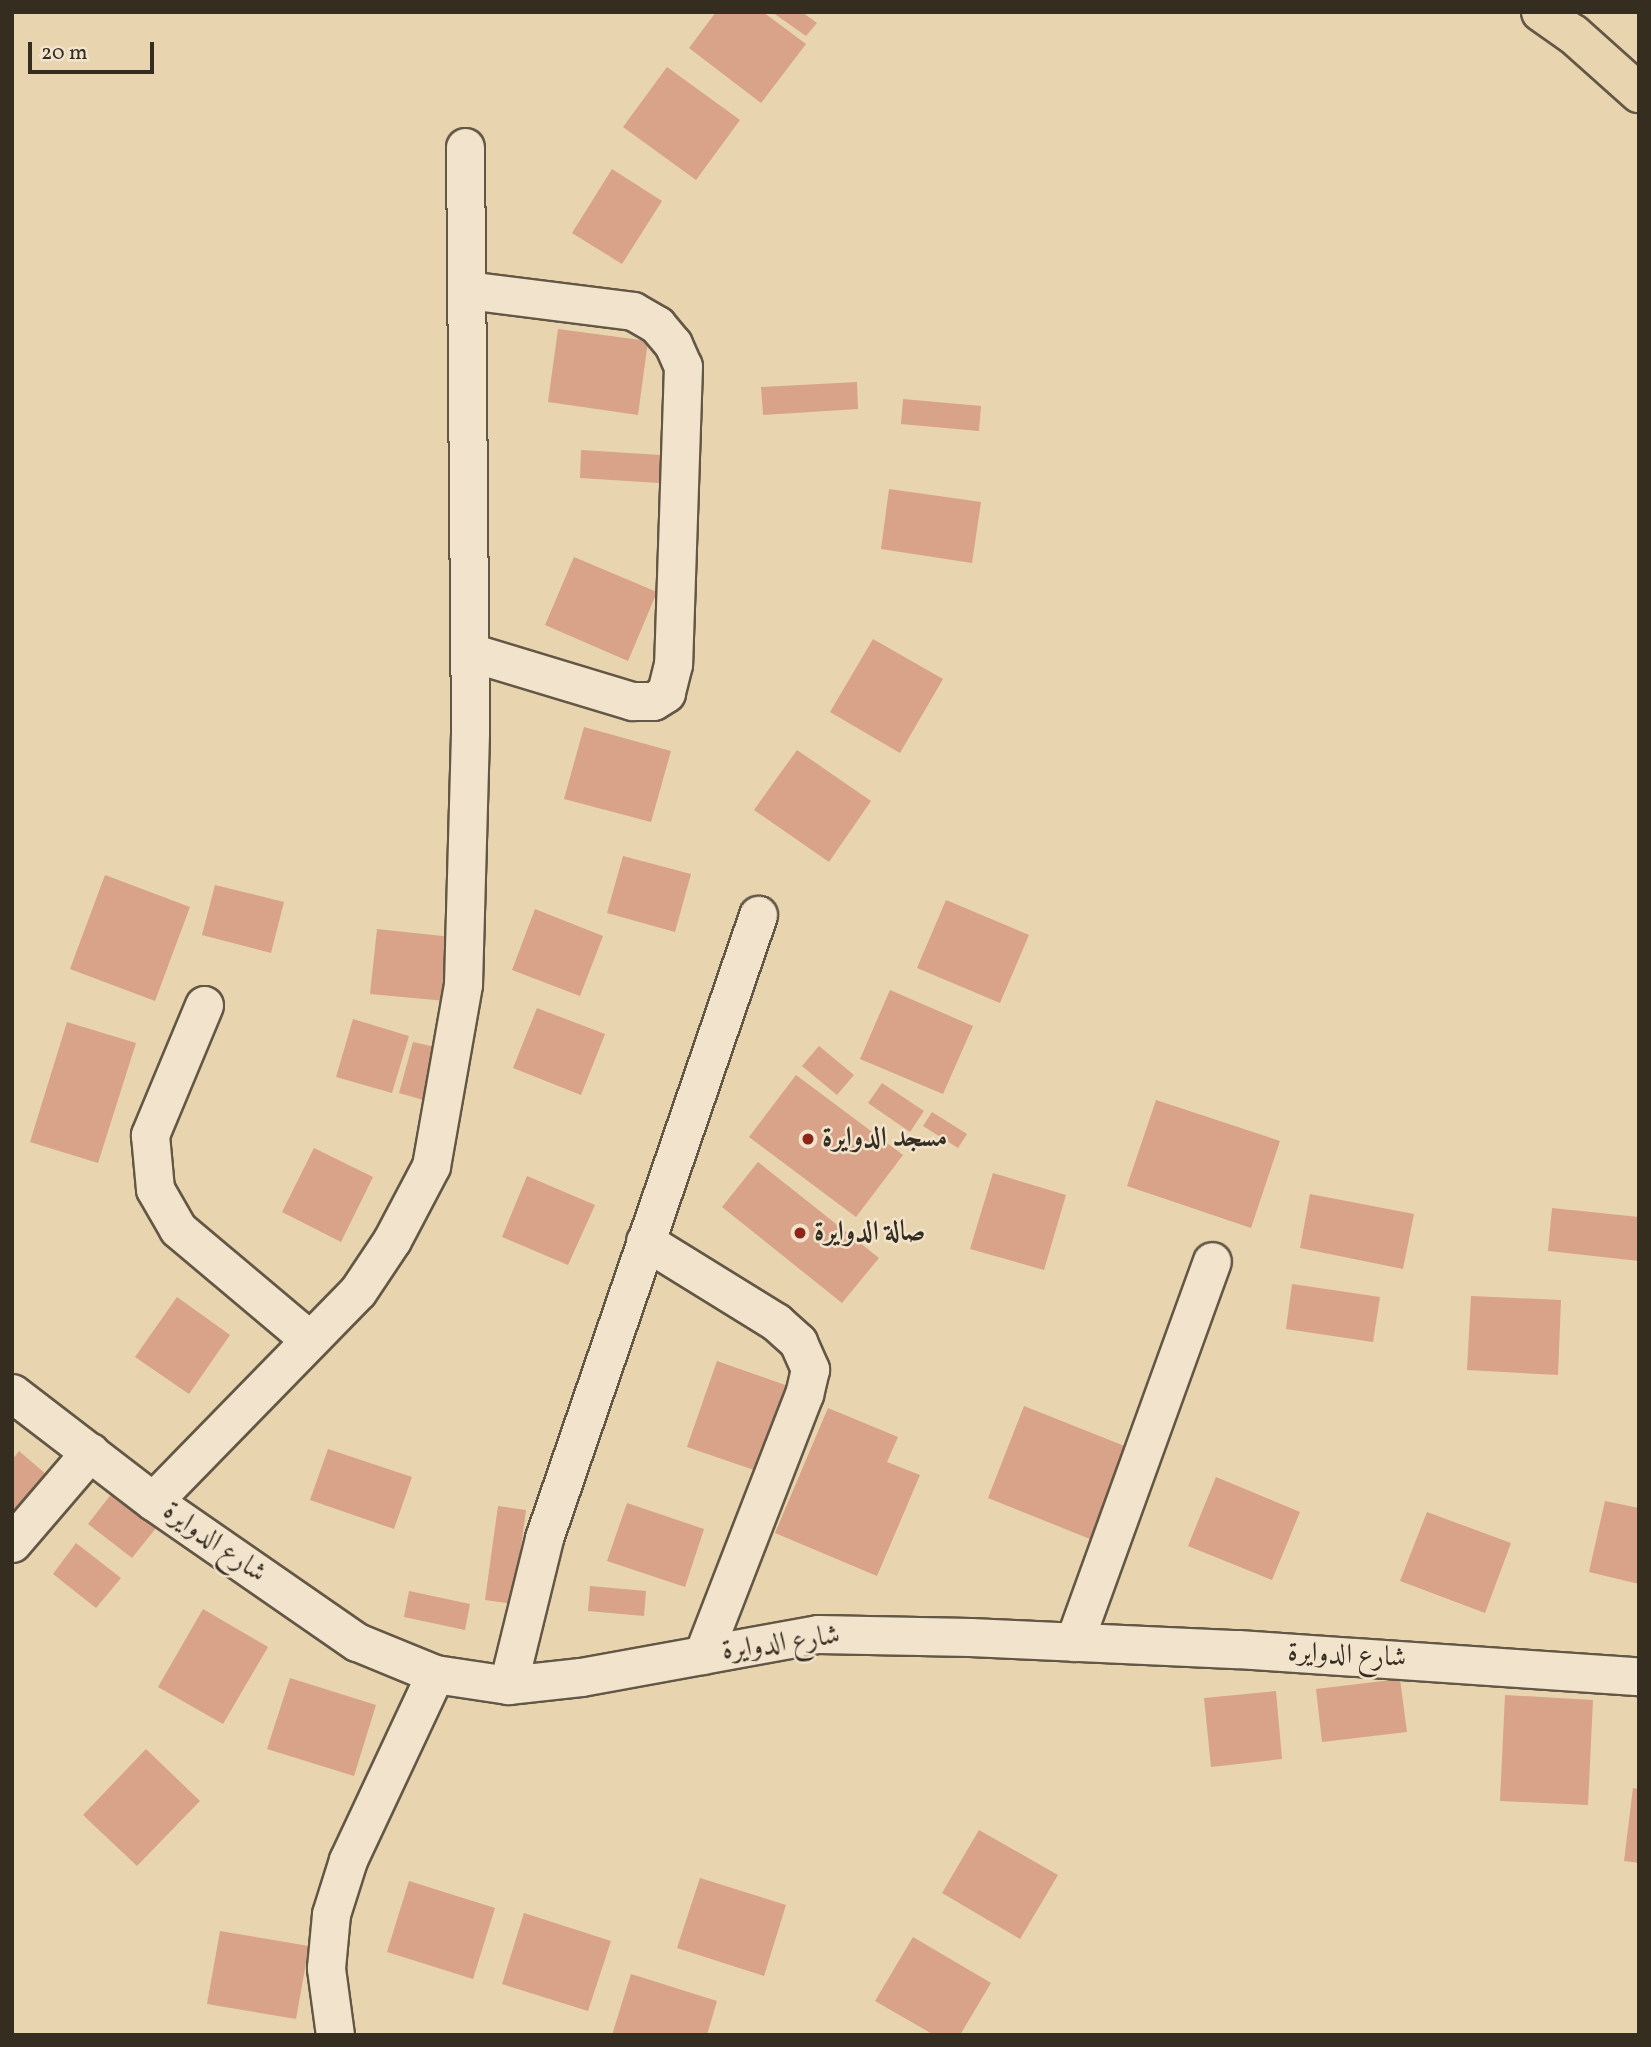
<!DOCTYPE html>
<meta charset="utf-8">
<style>
body{margin:0}
#map{position:relative;width:1651px;height:2047px;overflow:hidden;background:#e9d4b0;font-family:Vollkorn,Amiri,serif}
div>[style]{position:absolute}
.building>*{inset:0;background:#d8a388}
.roads{filter:drop-shadow(2px 0 #635745) drop-shadow(-2px 0 #635745) drop-shadow(0 2px #635745) drop-shadow(0 -2px #635745)}
.minor>*{height:37px;margin:-18.5px;padding:0 18.5px;transform-origin:18.5px;border-radius:18.5px;background:#f1e3cc}
.primary>*{height:38px;margin:-19px;padding:0 19px;transform-origin:19px;border-radius:19px;background:#e9d4b0}
.dots>*{width:19px;height:19px;translate:-50% -50%;box-sizing:border-box;border:4px solid #f1e3cc;border-radius:50%}
span{translate:-50% -50%;white-space:nowrap;text-align:center;line-height:1.15;-webkit-text-stroke:5px #f1e3cc;paint-order:stroke}
.poi-label{font-size:28px;color:#362d21;font-weight:700}
.left{translate:0 -50%;text-align:left}
.street-label{font-size:28px;color:#362d21}
.frame{position:absolute;inset:0;border:14px solid #362d21;pointer-events:none}
.scale{position:absolute;left:28px;top:42px;width:126px;height:32px;box-sizing:border-box;border:4px solid #362d21;border-top:0;padding-left:9px;font-size:21px;line-height:24px;white-space:nowrap;color:#362d21;-webkit-text-stroke:5px #f1e3cc;paint-order:stroke}
</style>
<div id="map">
<div class="building">
<i style="clip-path:polygon(716px 12px,763px 12px,806px 44px,761px 103px,689px 48px)"></i>
<i style="clip-path:polygon(772px 12px,802px 12px,817px 23px,806px 36px)"></i>
<i style="clip-path:polygon(667px 67px,740px 120px,696px 180px,623px 127px)"></i>
<i style="clip-path:polygon(612px 169px,662px 201px,622px 264px,572px 233px)"></i>
<i style="clip-path:polygon(558px 329px,648px 341px,638px 415px,548px 402px)"></i>
<i style="clip-path:polygon(857px 382px,858px 409px,763px 415px,761px 387px)"></i>
<i style="clip-path:polygon(903px 399px,981px 406px,979px 431px,901px 424px)"></i>
<i style="clip-path:polygon(581px 450px,677px 456px,675px 484px,580px 478px)"></i>
<i style="clip-path:polygon(889px 489px,981px 502px,972px 563px,881px 549px)"></i>
<i style="clip-path:polygon(574px 557px,657px 592px,628px 661px,545px 625px)"></i>
<i style="clip-path:polygon(873px 639px,943px 679px,900px 753px,830px 712px)"></i>
<i style="clip-path:polygon(584px 727px,671px 751px,651px 822px,564px 799px)"></i>
<i style="clip-path:polygon(797px 750px,871px 801px,829px 862px,754px 810px)"></i>
<i style="clip-path:polygon(623px 856px,691px 874px,675px 932px,607px 913px)"></i>
<i style="clip-path:polygon(105px 875px,190px 907px,155px 1001px,70px 969px)"></i>
<i style="clip-path:polygon(215px 885px,284px 902px,271px 953px,202px 935px)"></i>
<i style="clip-path:polygon(946px 900px,1029px 935px,1000px 1003px,917px 968px)"></i>
<i style="clip-path:polygon(535px 909px,603px 936px,580px 996px,512px 970px)"></i>
<i style="clip-path:polygon(377px 929px,452px 937px,446px 1001px,370px 994px)"></i>
<i style="clip-path:polygon(890px 990px,973px 1026px,943px 1094px,860px 1059px)"></i>
<i style="clip-path:polygon(537px 1008px,605px 1034px,581px 1095px,513px 1068px)"></i>
<i style="clip-path:polygon(353px 1019px,409px 1036px,392px 1093px,336px 1077px)"></i>
<i style="clip-path:polygon(67px 1022px,136px 1043px,98px 1163px,30px 1142px)"></i>
<i style="clip-path:polygon(413px 1042px,448px 1050px,434px 1103px,399px 1093px)"></i>
<i style="clip-path:polygon(819px 1046px,854px 1075px,837px 1095px,802px 1066px)"></i>
<i style="clip-path:polygon(796px 1075px,903px 1155px,856px 1217px,749px 1137px)"></i>
<i style="clip-path:polygon(882px 1083px,924px 1111px,910px 1132px,868px 1103px)"></i>
<i style="clip-path:polygon(1156px 1100px,1280px 1141px,1251px 1228px,1127px 1186px)"></i>
<i style="clip-path:polygon(932px 1112px,967px 1134px,958px 1148px,923px 1126px)"></i>
<i style="clip-path:polygon(314px 1148px,373px 1177px,341px 1242px,282px 1212px)"></i>
<i style="clip-path:polygon(758px 1162px,879px 1258px,842px 1303px,722px 1207px)"></i>
<i style="clip-path:polygon(993px 1173px,1066px 1195px,1044px 1270px,970px 1249px)"></i>
<i style="clip-path:polygon(527px 1176px,595px 1205px,568px 1265px,502px 1237px)"></i>
<i style="clip-path:polygon(1310px 1194px,1414px 1214px,1403px 1269px,1300px 1248px)"></i>
<i style="clip-path:polygon(1552px 1208px,1639px 1217px,1639px 1261px,1548px 1251px)"></i>
<i style="clip-path:polygon(1292px 1284px,1380px 1297px,1373px 1342px,1286px 1329px)"></i>
<i style="clip-path:polygon(1471px 1296px,1561px 1300px,1558px 1375px,1467px 1370px)"></i>
<i style="clip-path:polygon(177px 1297px,230px 1335px,189px 1394px,135px 1357px)"></i>
<i style="clip-path:polygon(717px 1361px,788px 1386px,757px 1471px,687px 1447px)"></i>
<i style="clip-path:polygon(1024px 1406px,1127px 1447px,1090px 1539px,988px 1498px)"></i>
<i style="clip-path:polygon(828px 1408px,898px 1437px,887px 1462px,920px 1475px,877px 1576px,775px 1533px)"></i>
<i style="clip-path:polygon(328px 1449px,412px 1477px,394px 1529px,310px 1500px)"></i>
<i style="clip-path:polygon(19px 1451px,47px 1475px,12px 1515px,12px 1460px)"></i>
<i style="clip-path:polygon(1216px 1477px,1300px 1512px,1272px 1580px,1188px 1546px)"></i>
<i style="clip-path:polygon(112px 1493px,156px 1528px,132px 1558px,88px 1524px)"></i>
<i style="clip-path:polygon(1605px 1501px,1639px 1508px,1639px 1584px,1589px 1572px)"></i>
<i style="clip-path:polygon(627px 1503px,704px 1529px,685px 1587px,607px 1561px)"></i>
<i style="clip-path:polygon(498px 1506px,526px 1510px,513px 1604px,485px 1600px)"></i>
<i style="clip-path:polygon(1427px 1512px,1511px 1543px,1485px 1613px,1400px 1581px)"></i>
<i style="clip-path:polygon(76px 1543px,121px 1578px,96px 1608px,53px 1574px)"></i>
<i style="clip-path:polygon(590px 1586px,646px 1591px,644px 1616px,588px 1611px)"></i>
<i style="clip-path:polygon(409px 1591px,470px 1604px,465px 1630px,404px 1617px)"></i>
<i style="clip-path:polygon(203px 1609px,268px 1647px,223px 1724px,158px 1687px)"></i>
<i style="clip-path:polygon(290px 1678px,376px 1705px,354px 1776px,267px 1749px)"></i>
<i style="clip-path:polygon(1400px 1679px,1407px 1732px,1322px 1742px,1316px 1689px)"></i>
<i style="clip-path:polygon(1276px 1691px,1282px 1759px,1211px 1767px,1204px 1698px)"></i>
<i style="clip-path:polygon(1505px 1695px,1593px 1700px,1588px 1805px,1500px 1801px)"></i>
<i style="clip-path:polygon(146px 1749px,200px 1801px,137px 1866px,83px 1815px)"></i>
<i style="clip-path:polygon(1633px 1788px,1639px 1789px,1639px 1863px,1624px 1861px)"></i>
<i style="clip-path:polygon(979px 1830px,1058px 1875px,1020px 1939px,942px 1893px)"></i>
<i style="clip-path:polygon(700px 1878px,786px 1905px,764px 1976px,677px 1948px)"></i>
<i style="clip-path:polygon(409px 1881px,495px 1908px,473px 1979px,387px 1952px)"></i>
<i style="clip-path:polygon(524px 1913px,611px 1941px,588px 2011px,502px 1984px)"></i>
<i style="clip-path:polygon(220px 1931px,309px 1946px,296px 2019px,207px 2004px)"></i>
<i style="clip-path:polygon(913px 1937px,991px 1983px,960px 2035px,934px 2035px,875px 2001px)"></i>
<i style="clip-path:polygon(631px 1974px,717px 2001px,707px 2035px,612px 2035px)"></i>
</div>
<div class="roads">
<div class="minor">
<i style="left:467px;top:290px;width:167px;rotate:7.2deg"></i>
<i style="left:633px;top:311px;width:28px;rotate:30deg"></i>
<i style="left:657px;top:325px;width:25px;rotate:50deg"></i>
<i style="left:673px;top:344px;width:24px;rotate:66deg"></i>
<i style="left:683px;top:366px;width:298px;rotate:91.9deg"></i>
<i style="left:673px;top:664px;width:30px;rotate:104deg"></i>
<i style="left:666px;top:693px;width:15px;rotate:148deg"></i>
<i style="left:653px;top:701px;width:21px;rotate:180deg"></i>
<i style="left:632px;top:701px;width:169px;rotate:-163.2deg"></i>
<i style="left:204px;top:1005px;width:141px;rotate:112.6deg"></i>
<i style="left:150px;top:1135px;width:54px;rotate:84.7deg"></i>
<i style="left:155px;top:1189px;width:46px;rotate:60.1deg"></i>
<i style="left:178px;top:1229px;width:172px;rotate:40.1deg"></i>
<i style="left:645px;top:1241px;width:154px;rotate:31.7deg"></i>
<i style="left:776px;top:1322px;width:30px;rotate:42deg"></i>
<i style="left:798px;top:1342px;width:30px;rotate:66deg"></i>
<i style="left:810px;top:1369px;width:26px;rotate:103deg"></i>
<i style="left:804px;top:1394px;width:280px;rotate:111.2deg"></i>
<i style="left:12px;top:1393px;width:178px;rotate:37.5deg"></i>
<i style="left:153px;top:1501px;width:248px;rotate:34.7deg"></i>
<i style="left:357px;top:1642px;width:84px;rotate:22.3deg"></i>
<i style="left:435px;top:1674px;width:74px;rotate:8.6deg"></i>
<i style="left:508px;top:1685px;width:73px;rotate:-6.3deg"></i>
<i style="left:581px;top:1677px;width:241px;rotate:-10.3deg"></i>
<i style="left:818px;top:1634px;width:152px;rotate:1.1deg"></i>
<i style="left:970px;top:1637px;width:268px;rotate:2.6deg"></i>
<i style="left:1238px;top:1649px;width:402px;rotate:3.9deg"></i>
<i style="left:153px;top:1501px;width:293px;rotate:-45.7deg"></i>
<i style="left:358px;top:1291px;width:61px;rotate:-56.3deg"></i>
<i style="left:392px;top:1240px;width:84px;rotate:-62.2deg"></i>
<i style="left:431px;top:1166px;width:185px;rotate:-80deg"></i>
<i style="left:463px;top:984px;width:252px;rotate:-88.4deg"></i>
<i style="left:470px;top:732px;width:585px;rotate:-90.49deg"></i>
<i style="left:12px;top:1543px;width:120px;rotate:-49.4deg"></i>
<i style="left:1074px;top:1642px;width:405px;rotate:-70.1deg"></i>
<i style="left:508px;top:1685px;width:151px;rotate:-76.2deg"></i>
<i style="left:544px;top:1538px;width:659px;rotate:-71.04deg"></i>
<i style="left:335px;top:2035px;width:68px;rotate:-97.7deg"></i>
<i style="left:326px;top:1968px;width:54px;rotate:-84.7deg"></i>
<i style="left:331px;top:1914px;width:57px;rotate:-72.5deg"></i>
<i style="left:348px;top:1860px;width:205px;rotate:-64.9deg"></i>
</div>
<div class="primary">
<i style="left:1541px;top:12px;width:39px;rotate:35deg"></i>
<i style="left:1573px;top:34px;width:89px;rotate:41.8deg"></i>
</div>
</div>
<div class="dots">
<i style="left:808px;top:1139px;background:#8f2418"></i>
<i style="left:800px;top:1233px;background:#8f2418"></i>
</div>
<div class="poi-label">
<span class="left" style="left:822px;top:1139px">مسجد الدوايرة</span>
<span class="left" style="left:814px;top:1233px">صالة الدوايرة</span>
</div>
<div class="street-label">
<span style="left:214px;top:1543px;rotate:35deg">شارع الدوايرة</span>
<span style="left:781px;top:1644px;rotate:-8deg">شارع الدوايرة</span>
<span style="left:1347px;top:1656px;rotate:3deg">شارع الدوايرة</span>
</div>
<div class="frame"></div>
<div class="scale">20 m</div>
</div>
